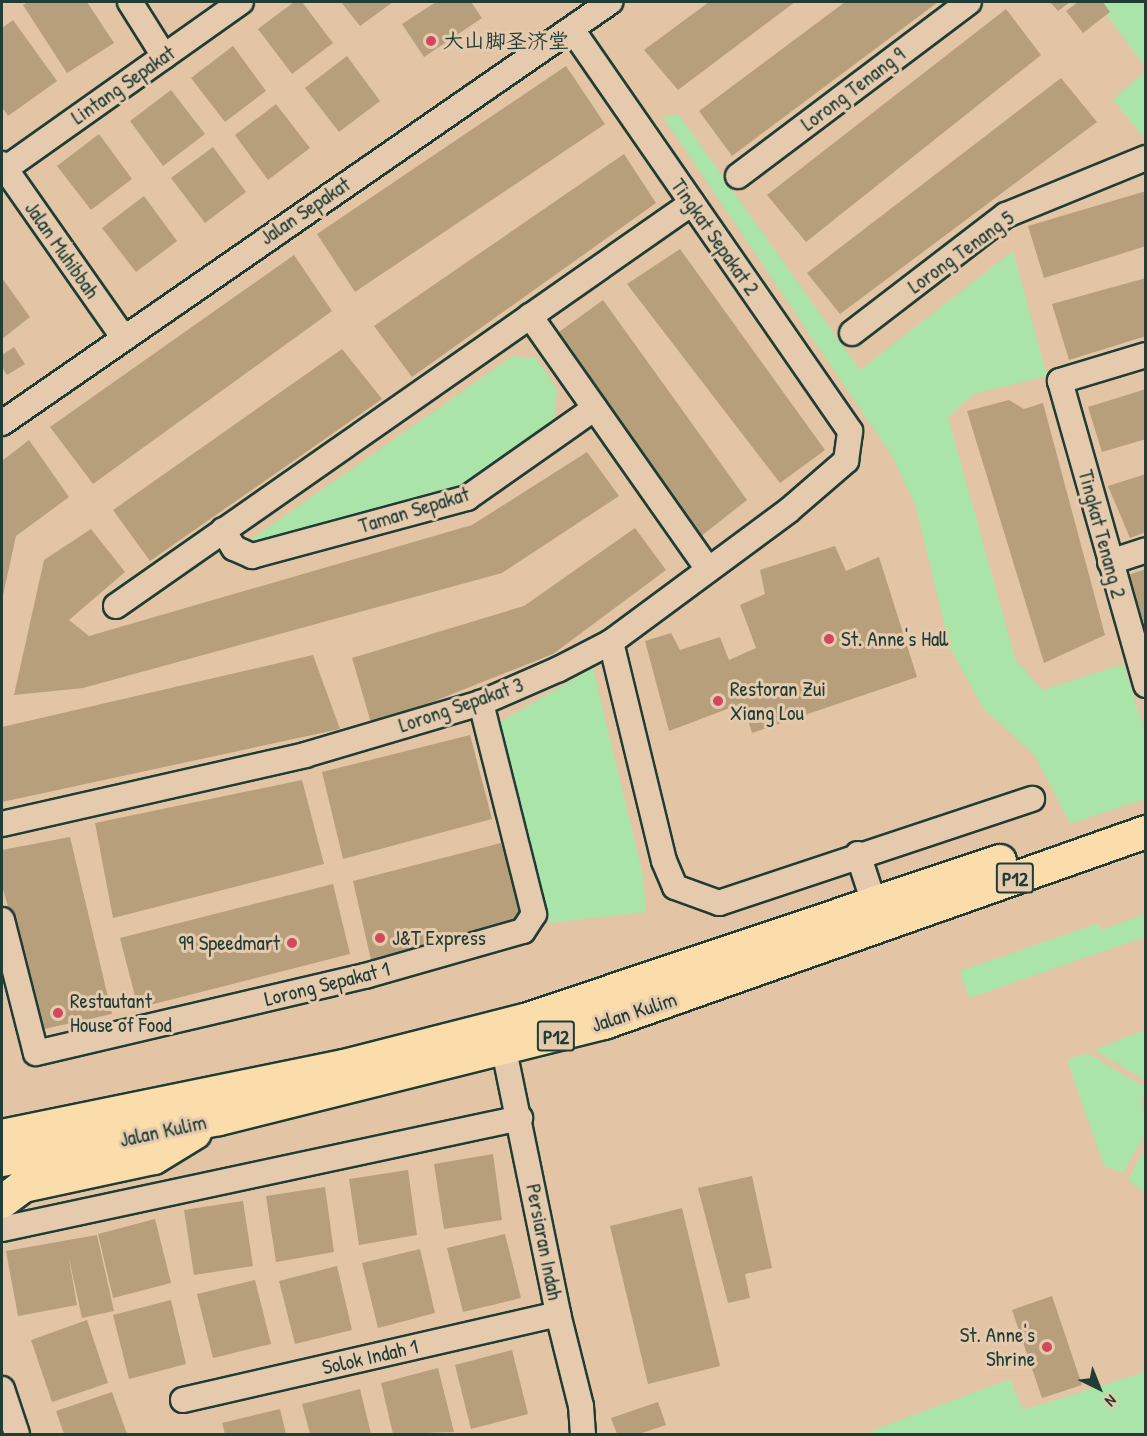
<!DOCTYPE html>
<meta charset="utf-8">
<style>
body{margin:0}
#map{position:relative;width:1147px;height:1436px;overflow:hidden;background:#e3c4a4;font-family:"Patrick Hand","LXGW WenKai TC",sans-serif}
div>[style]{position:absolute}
.green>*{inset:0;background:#abe4a8}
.building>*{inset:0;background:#b79f7c}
.roads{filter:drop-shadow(2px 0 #1f3d34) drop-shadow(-2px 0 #1f3d34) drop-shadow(0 2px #1f3d34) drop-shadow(0 -2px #1f3d34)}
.minor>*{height:24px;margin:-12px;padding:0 12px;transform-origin:12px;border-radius:12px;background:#e6caae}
.major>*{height:32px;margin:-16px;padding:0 16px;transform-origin:16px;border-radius:16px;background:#faddab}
.dots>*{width:16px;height:16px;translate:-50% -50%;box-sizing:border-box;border:3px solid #e6caae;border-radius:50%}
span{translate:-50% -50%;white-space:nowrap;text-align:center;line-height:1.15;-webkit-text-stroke:6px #e6caae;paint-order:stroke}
.shield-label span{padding:2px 4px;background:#e6caae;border:2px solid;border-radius:4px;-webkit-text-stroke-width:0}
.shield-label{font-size:20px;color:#1f3d34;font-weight:700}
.poi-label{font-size:21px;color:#1f3d34}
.left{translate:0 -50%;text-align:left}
.right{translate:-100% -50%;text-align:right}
.street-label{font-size:21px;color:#1f3d34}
.frame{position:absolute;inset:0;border:3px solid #1f3d34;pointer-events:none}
.north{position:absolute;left:1069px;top:1358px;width:60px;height:60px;-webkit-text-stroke:4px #e6caae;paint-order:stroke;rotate:137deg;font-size:16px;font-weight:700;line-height:24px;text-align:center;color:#1f3d34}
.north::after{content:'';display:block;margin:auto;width:21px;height:27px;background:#1f3d34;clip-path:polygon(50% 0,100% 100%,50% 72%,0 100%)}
</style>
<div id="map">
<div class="green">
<i style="clip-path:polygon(1097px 2px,1145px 2px,1145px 67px)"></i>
<i style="clip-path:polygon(1145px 72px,1146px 137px,1144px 138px,1113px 99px)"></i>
<i style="clip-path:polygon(679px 115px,860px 370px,1013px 251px,1047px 376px,974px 394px,948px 417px,1016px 661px,1043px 690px,1123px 664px,1145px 731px,1145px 799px,1070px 824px,1035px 756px,983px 708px,950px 648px,916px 507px,892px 456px,663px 117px)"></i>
<i style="clip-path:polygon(513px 356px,536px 358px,557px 389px,554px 422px,462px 489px,257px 549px,249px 541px)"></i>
<i style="clip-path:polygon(593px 668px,643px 875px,646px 912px,550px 923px,498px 723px)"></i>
<i style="clip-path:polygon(1145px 914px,1145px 937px,969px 998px,960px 971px,1099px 923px,1101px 930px)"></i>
<i style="clip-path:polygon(1145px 1030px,1145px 1080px,1094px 1050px)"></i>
<i style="clip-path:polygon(1087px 1053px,1145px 1087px,1142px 1098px,1145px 1134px,1123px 1173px,1104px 1166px,1067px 1060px)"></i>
<i style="clip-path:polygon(1145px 1149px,1145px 1194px,1128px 1179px)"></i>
<i style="clip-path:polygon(1145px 1372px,1145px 1434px,871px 1434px,874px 1430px,1010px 1379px,1023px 1410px)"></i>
</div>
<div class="building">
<i style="clip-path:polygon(28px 2px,87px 2px,114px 43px,67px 73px,23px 5px)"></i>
<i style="clip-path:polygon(294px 2px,302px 2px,333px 43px,292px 74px,258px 29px)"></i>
<i style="clip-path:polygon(341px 2px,393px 2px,360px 26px)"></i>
<i style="clip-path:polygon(436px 2px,471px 2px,482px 18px,424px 57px,402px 24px)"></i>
<i style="clip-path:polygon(709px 2px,795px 2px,678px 90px,644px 50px)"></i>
<i style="clip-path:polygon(845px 2px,938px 2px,732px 156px,699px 111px)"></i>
<i style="clip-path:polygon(1050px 2px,1070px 2px,1058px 11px)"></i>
<i style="clip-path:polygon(1078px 2px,1103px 2px,1110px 12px,1083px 33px,1066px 11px)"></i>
<i style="clip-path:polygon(1006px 9px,1041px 55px,806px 242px,767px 195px)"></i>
<i style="clip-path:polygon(13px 20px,57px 81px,8px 116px,2px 107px,2px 28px)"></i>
<i style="clip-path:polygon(233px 46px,266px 91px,225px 122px,191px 78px)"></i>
<i style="clip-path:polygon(347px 56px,380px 101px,339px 132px,305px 88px)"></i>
<i style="clip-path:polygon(566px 66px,605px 124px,355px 292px,317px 234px)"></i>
<i style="clip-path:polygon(1061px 78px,1097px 122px,840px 314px,807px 273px)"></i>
<i style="clip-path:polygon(171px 90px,205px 134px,163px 166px,130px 121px)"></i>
<i style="clip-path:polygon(276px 104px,310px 148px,268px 180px,235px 135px)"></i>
<i style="clip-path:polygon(99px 134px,132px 179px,91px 210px,57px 166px)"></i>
<i style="clip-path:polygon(213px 147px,246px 192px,205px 223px,171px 178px)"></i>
<i style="clip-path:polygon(624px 154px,656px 203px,412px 377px,374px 326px)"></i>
<i style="clip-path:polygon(1146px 191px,1146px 246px,1044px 278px,1028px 226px)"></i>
<i style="clip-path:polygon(144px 196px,177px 241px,136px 272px,102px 228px)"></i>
<i style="clip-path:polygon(680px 249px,825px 450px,780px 483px,627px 284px)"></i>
<i style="clip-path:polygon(294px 255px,332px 311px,93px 484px,50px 427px)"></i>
<i style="clip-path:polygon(2px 278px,30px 317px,2px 339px)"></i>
<i style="clip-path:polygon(1146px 278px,1146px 336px,1069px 360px,1052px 304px)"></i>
<i style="clip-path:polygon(603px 300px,747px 500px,700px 537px,552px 337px)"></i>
<i style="clip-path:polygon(14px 347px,25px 364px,7px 375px,2px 367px,2px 355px)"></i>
<i style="clip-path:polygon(342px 349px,382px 399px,150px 561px,113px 510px)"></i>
<i style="clip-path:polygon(1146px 389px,1146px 439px,1102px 452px,1088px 407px)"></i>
<i style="clip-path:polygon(1009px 400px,1024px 409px,1043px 403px,1105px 635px,1044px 663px,967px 411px)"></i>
<i style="clip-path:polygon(29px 440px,69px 497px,16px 536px,2px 600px,2px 461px)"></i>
<i style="clip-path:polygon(587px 452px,619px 496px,502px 573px,83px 688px,14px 695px,44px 560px,91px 529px,125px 572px,69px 620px,89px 636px,472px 525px)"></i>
<i style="clip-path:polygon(1146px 474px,1146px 532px,1130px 538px,1108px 486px)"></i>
<i style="clip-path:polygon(635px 528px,666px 570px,553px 654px,372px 726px,352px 658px,524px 606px)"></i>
<i style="clip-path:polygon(835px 546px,846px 571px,879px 557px,917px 677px,752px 733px,743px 703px,669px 731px,645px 641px,671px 633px,680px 650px,720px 637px,729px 660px,756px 648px,740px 605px,765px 594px,760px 570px)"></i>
<i style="clip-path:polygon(1146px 569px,1146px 626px,1145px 626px,1128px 575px)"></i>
<i style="clip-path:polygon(313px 655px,340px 729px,2px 802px,2px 727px)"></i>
<i style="clip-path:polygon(470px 735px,492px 819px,343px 859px,322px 772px)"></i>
<i style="clip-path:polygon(302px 780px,324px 864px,113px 918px,95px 823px)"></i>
<i style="clip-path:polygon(70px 837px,112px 1014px,44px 1029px,2px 886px,2px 850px)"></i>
<i style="clip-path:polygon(501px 843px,525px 923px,371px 960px,353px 881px)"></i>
<i style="clip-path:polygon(333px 884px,350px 954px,138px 1008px,120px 938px)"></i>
<i style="clip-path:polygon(493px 1154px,502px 1220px,444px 1229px,434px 1164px)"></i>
<i style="clip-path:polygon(408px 1170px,417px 1235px,359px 1245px,349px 1179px)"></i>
<i style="clip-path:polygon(752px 1176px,772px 1268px,745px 1274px,750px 1298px,728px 1303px,698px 1188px)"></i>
<i style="clip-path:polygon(325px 1187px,334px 1252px,276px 1262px,266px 1196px)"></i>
<i style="clip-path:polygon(243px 1201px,253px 1266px,194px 1275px,184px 1210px)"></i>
<i style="clip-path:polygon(682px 1208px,720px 1366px,648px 1384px,610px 1226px)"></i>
<i style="clip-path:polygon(155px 1219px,171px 1283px,113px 1298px,98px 1234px)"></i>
<i style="clip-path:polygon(505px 1234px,521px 1298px,463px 1312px,447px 1248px)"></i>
<i style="clip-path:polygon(97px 1235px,114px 1311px,82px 1318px,68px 1254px,77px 1305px,18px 1316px,6px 1251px)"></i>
<i style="clip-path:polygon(420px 1249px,435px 1313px,378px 1328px,362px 1263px)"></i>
<i style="clip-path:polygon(337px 1266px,352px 1330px,295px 1344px,279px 1281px)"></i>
<i style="clip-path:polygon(255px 1280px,271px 1344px,213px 1358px,197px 1294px)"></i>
<i style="clip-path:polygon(1052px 1296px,1082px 1385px,1042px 1398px,1012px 1310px)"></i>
<i style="clip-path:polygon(171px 1300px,186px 1364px,129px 1379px,113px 1315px)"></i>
<i style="clip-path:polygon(87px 1320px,108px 1383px,52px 1402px,31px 1340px)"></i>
<i style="clip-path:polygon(512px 1350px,528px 1414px,471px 1429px,455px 1365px)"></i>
<i style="clip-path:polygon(438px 1368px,454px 1432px,393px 1434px,381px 1383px)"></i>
<i style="clip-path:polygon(360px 1389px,371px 1434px,310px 1434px,302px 1404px)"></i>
<i style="clip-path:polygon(112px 1392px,127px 1434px,64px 1434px,56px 1411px)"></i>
<i style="clip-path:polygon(658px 1402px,666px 1425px,639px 1434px,617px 1434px,611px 1418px)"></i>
<i style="clip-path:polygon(280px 1409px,286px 1434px,225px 1434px,222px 1423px)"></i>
</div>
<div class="roads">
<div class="minor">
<i style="left:130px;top:2px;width:64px;rotate:57.8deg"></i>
<i style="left:2px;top:164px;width:211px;rotate:55deg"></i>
<i style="left:5px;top:169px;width:289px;rotate:-35.3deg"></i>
<i style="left:738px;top:176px;width:289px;rotate:-37deg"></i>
<i style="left:530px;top:316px;width:309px;rotate:54.9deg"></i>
<i style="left:852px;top:333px;width:194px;rotate:-37.5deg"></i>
<i style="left:1006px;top:215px;width:151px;rotate:-22.2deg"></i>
<i style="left:1146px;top:355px;width:90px;rotate:163.2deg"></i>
<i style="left:1060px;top:381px;width:316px;rotate:74.2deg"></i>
<i style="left:2px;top:423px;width:740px;rotate:-34.7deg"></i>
<i style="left:223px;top:530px;width:21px;rotate:59deg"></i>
<i style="left:234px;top:548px;width:20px;rotate:24deg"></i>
<i style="left:252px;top:556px;width:223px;rotate:-15.1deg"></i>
<i style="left:467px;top:498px;width:156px;rotate:-35.1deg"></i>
<i style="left:1110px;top:562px;width:38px;rotate:-18deg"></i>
<i style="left:116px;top:606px;width:703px;rotate:-34.98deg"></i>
<i style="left:611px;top:642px;width:225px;rotate:76.4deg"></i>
<i style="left:664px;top:861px;width:28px;rotate:67deg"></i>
<i style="left:675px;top:887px;width:47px;rotate:20deg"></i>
<i style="left:719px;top:903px;width:330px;rotate:-18.4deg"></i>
<i style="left:2px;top:824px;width:311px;rotate:-12.8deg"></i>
<i style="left:305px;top:755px;width:184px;rotate:-16.5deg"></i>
<i style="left:481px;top:703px;width:85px;rotate:-23.6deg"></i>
<i style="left:559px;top:669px;width:59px;rotate:-27.4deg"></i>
<i style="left:611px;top:642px;width:220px;rotate:-36.5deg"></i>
<i style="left:788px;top:511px;width:77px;rotate:-40.8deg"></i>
<i style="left:846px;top:461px;width:30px;rotate:-82deg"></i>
<i style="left:850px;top:431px;width:488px;rotate:-124.7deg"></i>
<i style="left:858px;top:854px;width:52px;rotate:71.9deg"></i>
<i style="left:2px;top:920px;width:137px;rotate:75.7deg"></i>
<i style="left:36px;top:1053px;width:338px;rotate:-13.2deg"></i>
<i style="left:365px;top:976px;width:164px;rotate:-15.9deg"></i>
<i style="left:523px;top:931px;width:20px;rotate:-57deg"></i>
<i style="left:534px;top:914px;width:218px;rotate:-104.1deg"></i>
<i style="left:504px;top:1050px;width:269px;rotate:78.4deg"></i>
<i style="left:558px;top:1314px;width:95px;rotate:76deg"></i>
<i style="left:581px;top:1406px;width:28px;rotate:86deg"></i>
<i style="left:2px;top:1229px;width:530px;rotate:-12.09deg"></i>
<i style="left:2px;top:1389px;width:47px;rotate:71.6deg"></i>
<i style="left:183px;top:1400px;width:385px;rotate:-12.9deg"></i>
</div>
<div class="major">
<i style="left:2px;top:1136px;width:349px;rotate:-11.6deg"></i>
<i style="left:344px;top:1066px;width:187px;rotate:-14.3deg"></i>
<i style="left:525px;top:1020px;width:501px;rotate:-18.51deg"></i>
<i style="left:2px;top:1160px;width:221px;rotate:-10.7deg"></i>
<i style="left:219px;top:1119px;width:397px;rotate:-14deg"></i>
<i style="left:604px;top:1023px;width:575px;rotate:-19.41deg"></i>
<i style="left:2px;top:1202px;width:26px;rotate:-37deg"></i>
<i style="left:23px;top:1186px;width:134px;rotate:-12.1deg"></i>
<i style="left:154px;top:1158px;width:48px;rotate:-31.4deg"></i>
</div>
</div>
<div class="dots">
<i style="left:431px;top:41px;background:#d1495b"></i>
<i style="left:829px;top:639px;background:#d1495b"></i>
<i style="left:718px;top:701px;background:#d1495b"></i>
<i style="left:380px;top:938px;background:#d1495b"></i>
<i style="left:292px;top:943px;background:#d1495b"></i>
<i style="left:58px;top:1013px;background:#d1495b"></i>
<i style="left:1047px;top:1347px;background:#d1495b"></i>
</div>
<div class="shield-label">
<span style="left:1015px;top:878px">P12</span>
<span style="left:556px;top:1036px">P12</span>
</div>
<div class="poi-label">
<span class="left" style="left:443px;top:41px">大山脚圣济堂</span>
<span class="left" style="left:841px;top:639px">St. Anne's Hall</span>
<span class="left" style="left:730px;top:701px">Restoran Zui<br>Xiang Lou</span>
<span class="left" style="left:392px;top:938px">J&amp;T Express</span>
<span class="right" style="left:280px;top:943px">99 Speedmart</span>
<span class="left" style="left:70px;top:1013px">Restautant<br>House of Food</span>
<span class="right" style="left:1035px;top:1347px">St. Anne's<br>Shrine</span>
</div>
<div class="street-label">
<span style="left:123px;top:85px;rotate:-35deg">Lintang Sepakat</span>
<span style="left:853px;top:89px;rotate:-37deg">Lorong Tenang 9</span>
<span style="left:305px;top:211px;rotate:-34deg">Jalan Sepakat</span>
<span style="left:715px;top:237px;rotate:55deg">Tingkat Sepakat 2</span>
<span style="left:62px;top:250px;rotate:55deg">Jalan Muhibbah</span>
<span style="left:961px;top:252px;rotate:-36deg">Lorong Tenang 5</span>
<span style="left:414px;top:510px;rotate:-17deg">Taman Sepakat</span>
<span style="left:1102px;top:534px;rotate:75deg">Tingkat Tenang 2</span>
<span style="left:461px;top:705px;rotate:-19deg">Lorong Sepakat 3</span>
<span style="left:327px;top:984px;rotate:-14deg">Lorong Sepakat 1</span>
<span style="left:634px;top:1012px;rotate:-18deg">Jalan Kulim</span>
<span style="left:163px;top:1131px;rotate:-12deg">Jalan Kulim</span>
<span style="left:544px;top:1242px;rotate:79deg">Persiaran Indah</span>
<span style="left:370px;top:1357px;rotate:-13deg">Solok Indah 1</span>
</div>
<div class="frame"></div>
<div class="north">N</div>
</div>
